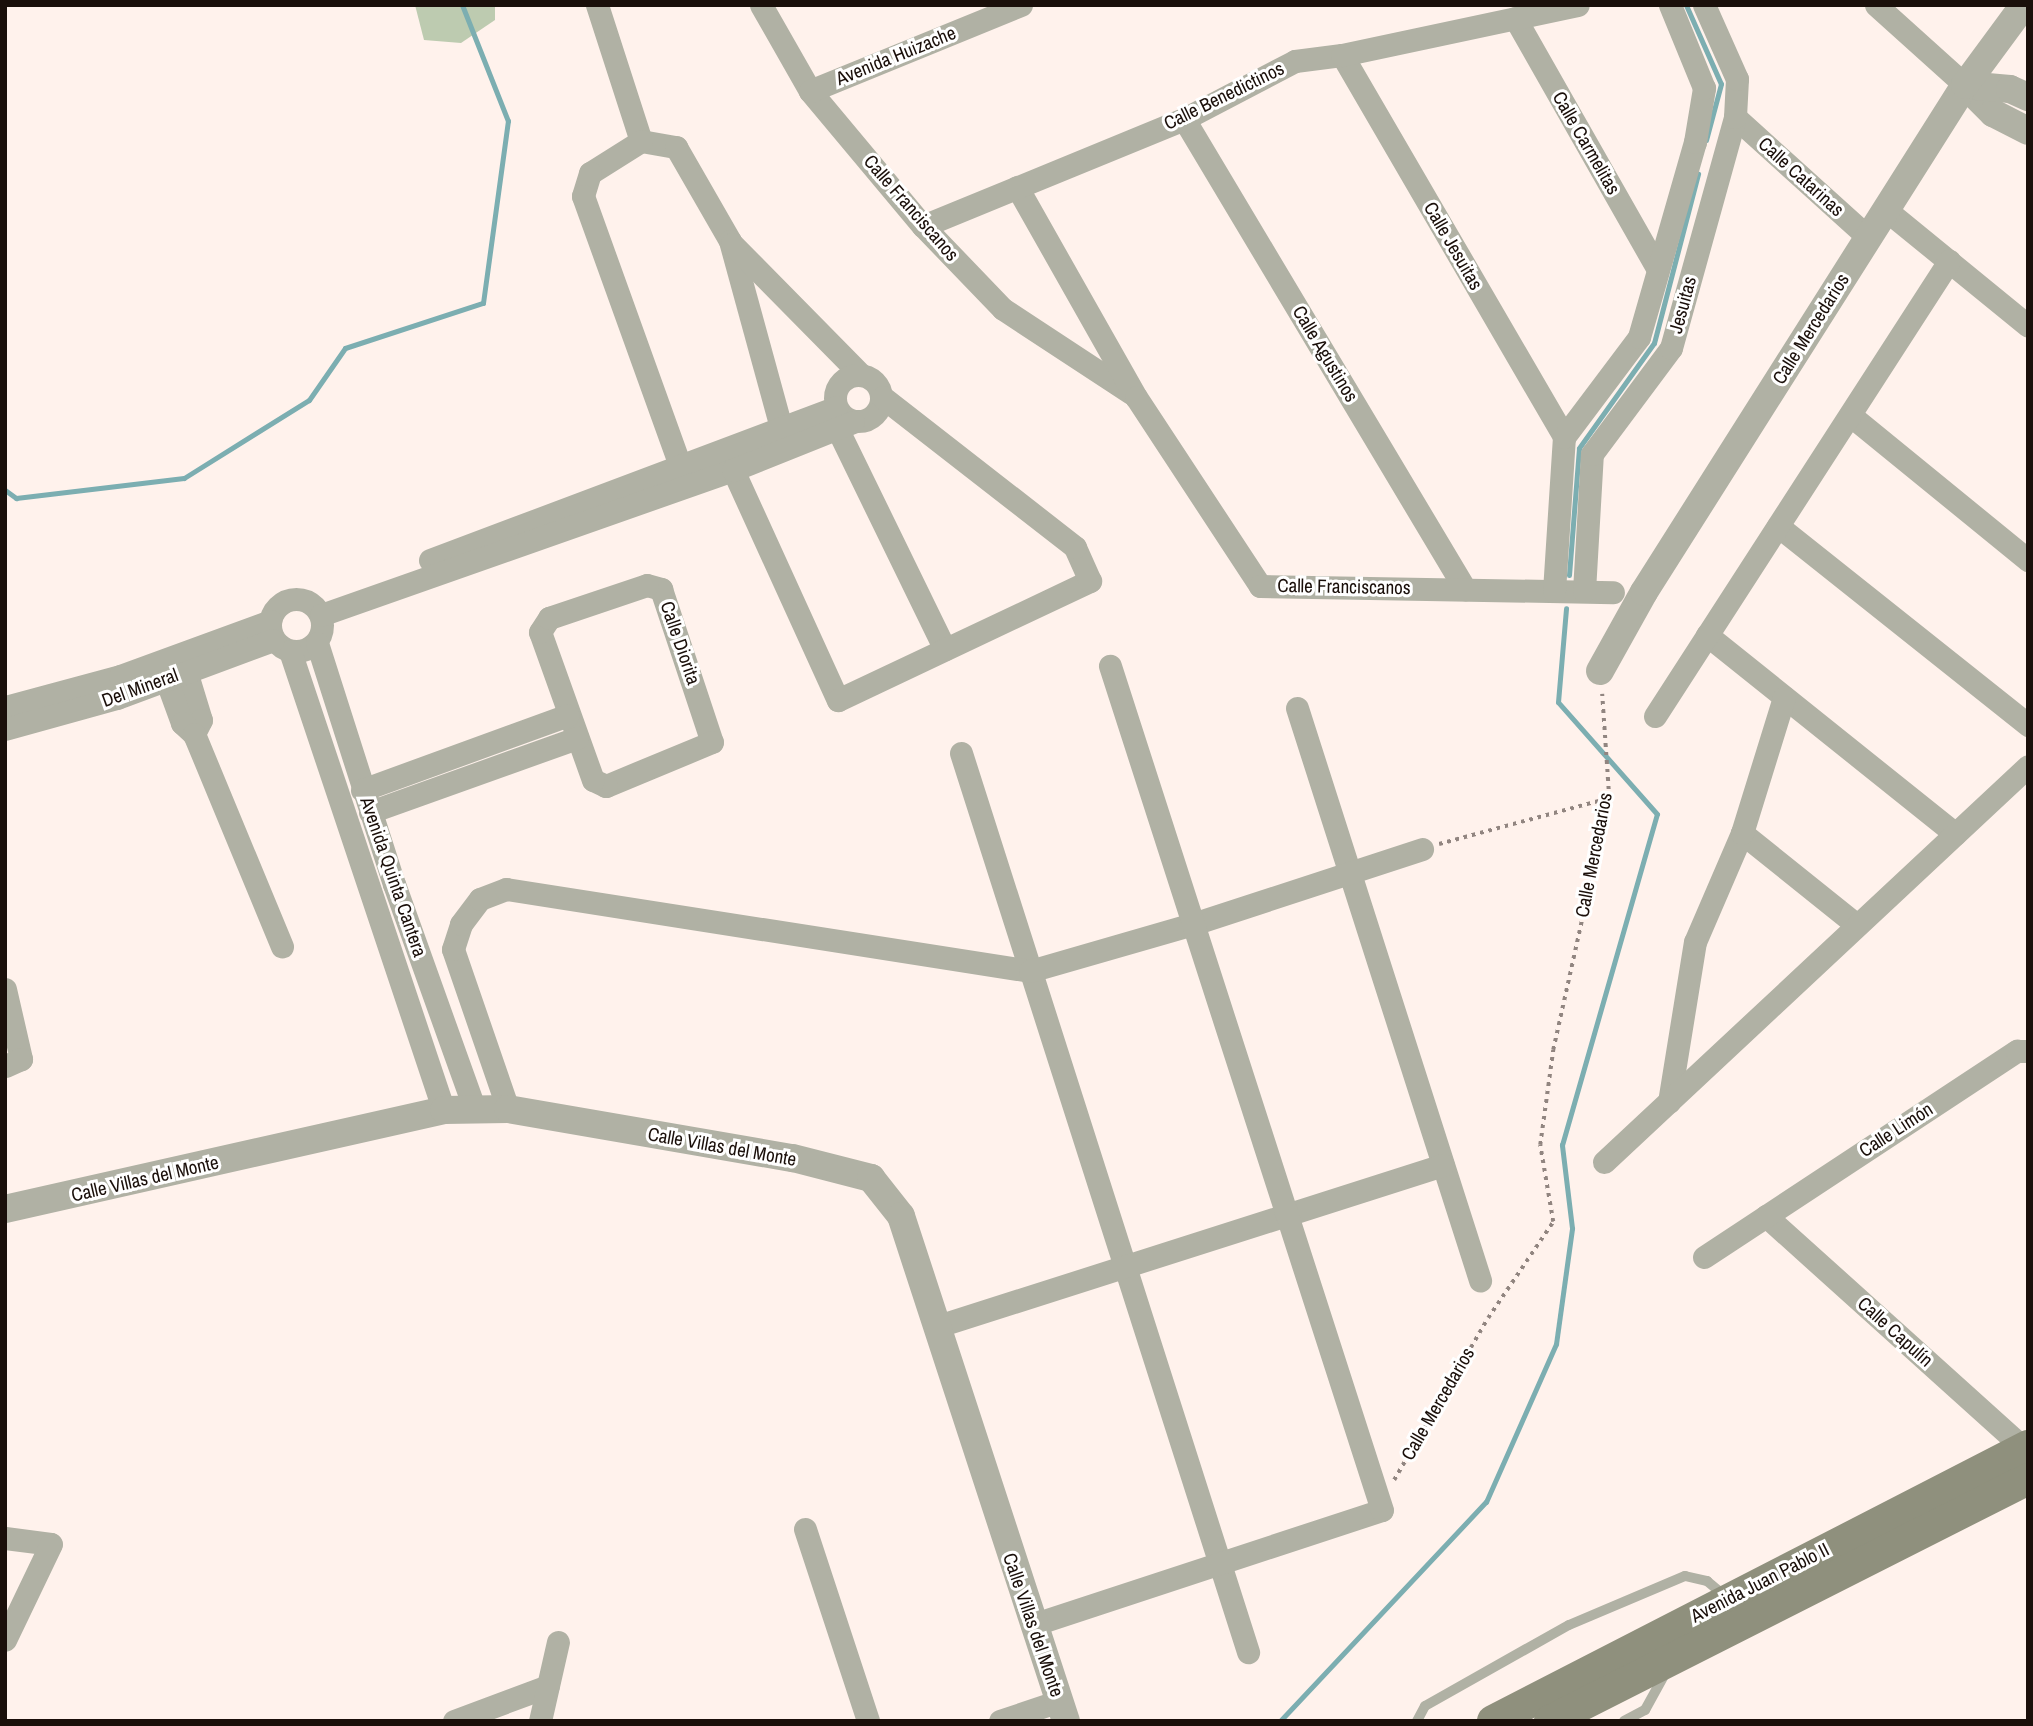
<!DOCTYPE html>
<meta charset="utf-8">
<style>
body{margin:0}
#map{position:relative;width:2033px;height:1726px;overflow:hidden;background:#fff2ec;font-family:"Archivo Narrow",sans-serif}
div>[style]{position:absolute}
.green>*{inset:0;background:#bdcbb0}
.stream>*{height:5px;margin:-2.5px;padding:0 2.5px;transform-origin:2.5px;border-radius:2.5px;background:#7caeb1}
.path>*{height:3.5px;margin-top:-1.75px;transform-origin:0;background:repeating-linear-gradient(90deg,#918580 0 3.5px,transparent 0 8.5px)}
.service>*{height:10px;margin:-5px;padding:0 5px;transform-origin:5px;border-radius:5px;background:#b0b1a4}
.minor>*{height:23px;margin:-11.5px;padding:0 11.5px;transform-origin:11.5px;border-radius:11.5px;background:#b0b1a4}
.minor>.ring{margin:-11.5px;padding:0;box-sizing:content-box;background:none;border:23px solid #b0b1a4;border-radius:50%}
.tertiary>*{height:28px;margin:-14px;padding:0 14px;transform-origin:14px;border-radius:14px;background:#b0b1a4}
.secondary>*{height:32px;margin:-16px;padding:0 16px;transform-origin:16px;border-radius:16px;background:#8f907d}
span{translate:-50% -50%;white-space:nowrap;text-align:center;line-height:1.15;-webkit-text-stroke:6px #fff;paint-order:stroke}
.street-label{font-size:19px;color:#1a0f0a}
.frame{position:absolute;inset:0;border:7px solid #1a0f0a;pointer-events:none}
</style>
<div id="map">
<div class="green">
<i style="clip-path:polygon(415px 5px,495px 5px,495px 20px,461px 43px,424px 40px)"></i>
</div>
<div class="stream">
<i style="left:1686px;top:5px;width:86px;rotate:66.1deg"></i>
<i style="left:1721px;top:84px;width:58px;rotate:105deg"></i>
<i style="left:5px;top:490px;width:14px;rotate:36deg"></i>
<i style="left:16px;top:498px;width:169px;rotate:-6.8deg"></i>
<i style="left:184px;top:478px;width:147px;rotate:-32deg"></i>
<i style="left:309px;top:400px;width:63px;rotate:-55.3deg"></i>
<i style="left:345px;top:348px;width:145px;rotate:-18.1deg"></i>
<i style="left:483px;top:303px;width:184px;rotate:-82.2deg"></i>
<i style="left:508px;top:121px;width:125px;rotate:-111.6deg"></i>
<i style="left:1569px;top:575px;width:127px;rotate:-85.5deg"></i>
<i style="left:1579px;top:448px;width:129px;rotate:-54.5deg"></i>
<i style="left:1654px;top:343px;width:175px;rotate:-75.4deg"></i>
<i style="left:1280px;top:1721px;width:301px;rotate:-46.8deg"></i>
<i style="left:1486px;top:1502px;width:173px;rotate:-66.1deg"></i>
<i style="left:1556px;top:1344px;width:117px;rotate:-82.1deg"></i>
<i style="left:1572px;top:1228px;width:84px;rotate:-96.9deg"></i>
<i style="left:1562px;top:1145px;width:344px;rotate:-74deg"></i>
<i style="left:1657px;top:814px;width:149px;rotate:-131.5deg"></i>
<i style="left:1558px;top:702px;width:94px;rotate:-85.1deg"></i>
</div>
<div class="path">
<i style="left:1439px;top:844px;width:176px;rotate:-15.1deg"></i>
<i style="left:1394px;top:1480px;width:187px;rotate:-59.9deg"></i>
<i style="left:1488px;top:1318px;width:116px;rotate:-55.9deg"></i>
<i style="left:1553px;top:1222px;width:78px;rotate:-99.6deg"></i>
<i style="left:1540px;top:1145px;width:96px;rotate:-82.2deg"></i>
<i style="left:1553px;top:1050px;width:258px;rotate:-77.5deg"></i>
<i style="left:1609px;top:798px;width:104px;rotate:-93.9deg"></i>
</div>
<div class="service">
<i style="left:1417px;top:1721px;width:17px;rotate:-62deg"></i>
<i style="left:1425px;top:1706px;width:165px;rotate:-29.4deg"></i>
<i style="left:1569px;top:1625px;width:126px;rotate:-22.9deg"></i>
<i style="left:1685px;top:1576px;width:23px;rotate:13deg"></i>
<i style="left:1707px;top:1581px;width:23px;rotate:40deg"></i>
<i style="left:1624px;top:1721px;width:24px;rotate:-28deg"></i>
<i style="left:1645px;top:1710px;width:43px;rotate:-61.1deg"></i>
</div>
<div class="minor">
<i style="left:597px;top:5px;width:143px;rotate:72.1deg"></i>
<i style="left:641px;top:141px;width:36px;rotate:10deg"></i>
<i style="left:676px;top:147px;width:108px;rotate:60.1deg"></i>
<i style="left:730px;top:241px;width:194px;rotate:74.7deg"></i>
<i style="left:761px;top:5px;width:99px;rotate:60.3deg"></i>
<i style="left:810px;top:91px;width:176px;rotate:50.1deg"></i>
<i style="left:923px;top:226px;width:115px;rotate:46.1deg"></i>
<i style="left:1003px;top:309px;width:153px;rotate:33.3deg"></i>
<i style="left:1876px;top:5px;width:120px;rotate:42deg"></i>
<i style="left:1515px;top:18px;width:288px;rotate:60.4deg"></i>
<i style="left:1342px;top:55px;width:442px;rotate:59.8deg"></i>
<i style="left:810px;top:91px;width:228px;rotate:-22.2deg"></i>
<i style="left:1735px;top:117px;width:179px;rotate:42.1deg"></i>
<i style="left:1184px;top:119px;width:548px;rotate:59.13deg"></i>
<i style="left:641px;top:141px;width:60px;rotate:147.9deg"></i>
<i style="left:590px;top:173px;width:24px;rotate:107deg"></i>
<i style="left:583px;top:196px;width:304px;rotate:70.2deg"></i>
<i style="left:1017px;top:187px;width:241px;rotate:60.5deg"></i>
<i style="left:1136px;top:397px;width:226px;rotate:56.7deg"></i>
<i style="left:1260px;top:586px;width:353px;rotate:1deg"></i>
<i style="left:1886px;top:210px;width:183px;rotate:39.2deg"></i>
<i style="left:923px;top:226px;width:282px;rotate:-22.3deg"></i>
<i style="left:1184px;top:119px;width:125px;rotate:-27.6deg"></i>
<i style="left:1295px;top:61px;width:47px;rotate:-7.3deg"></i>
<i style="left:1342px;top:55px;width:241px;rotate:-12deg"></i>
<i style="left:732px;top:244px;width:184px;rotate:45.4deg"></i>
<i class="ring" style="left:835px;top:375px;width:23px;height:23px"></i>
<i style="left:1850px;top:415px;width:230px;rotate:39.2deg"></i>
<i style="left:837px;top:428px;width:246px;rotate:64deg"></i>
<i style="left:733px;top:470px;width:253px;rotate:65.5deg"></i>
<i style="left:838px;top:700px;width:279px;rotate:-25.3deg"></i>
<i style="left:1090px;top:581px;width:37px;rotate:-114deg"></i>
<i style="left:1075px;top:547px;width:244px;rotate:-142.1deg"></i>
<i style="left:1778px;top:526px;width:320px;rotate:38.5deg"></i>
<i style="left:430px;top:560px;width:434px;rotate:-20.6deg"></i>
<i style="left:647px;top:585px;width:15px;rotate:16deg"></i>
<i style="left:661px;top:589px;width:161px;rotate:71.6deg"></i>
<i style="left:712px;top:742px;width:115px;rotate:157.5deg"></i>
<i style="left:606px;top:786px;width:14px;rotate:-155deg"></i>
<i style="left:593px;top:780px;width:157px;rotate:-109.7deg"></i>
<i style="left:540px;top:632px;width:17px;rotate:-57deg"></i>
<i style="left:549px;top:618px;width:103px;rotate:-18.6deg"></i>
<i style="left:1554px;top:591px;width:154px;rotate:-86.3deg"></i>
<i style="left:1564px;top:437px;width:125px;rotate:-53.1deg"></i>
<i style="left:1639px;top:337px;width:203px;rotate:-74deg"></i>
<i style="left:1695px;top:142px;width:55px;rotate:-80.5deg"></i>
<i style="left:1704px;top:88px;width:90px;rotate:-112.3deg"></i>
<i style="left:1584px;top:591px;width:137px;rotate:-86.7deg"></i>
<i style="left:1592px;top:454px;width:132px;rotate:-53.3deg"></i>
<i style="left:1671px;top:348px;width:240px;rotate:-74.5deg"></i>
<i style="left:1735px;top:117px;width:38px;rotate:-87deg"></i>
<i style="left:1737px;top:79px;width:81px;rotate:-114deg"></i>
<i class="ring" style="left:270px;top:599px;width:29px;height:29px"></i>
<i style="left:321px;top:615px;width:437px;rotate:-19.4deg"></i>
<i style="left:733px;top:470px;width:129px;rotate:-21.8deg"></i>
<i style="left:1707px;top:635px;width:318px;rotate:38.7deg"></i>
<i style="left:317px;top:643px;width:253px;rotate:72.3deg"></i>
<i style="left:394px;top:884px;width:240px;rotate:70.3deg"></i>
<i style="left:290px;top:651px;width:484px;rotate:71.5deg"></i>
<i style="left:186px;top:671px;width:51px;rotate:73deg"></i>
<i style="left:201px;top:720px;width:16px;rotate:117deg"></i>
<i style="left:166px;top:679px;width:47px;rotate:70deg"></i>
<i style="left:182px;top:723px;width:16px;rotate:43deg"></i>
<i style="left:194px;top:734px;width:230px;rotate:67.5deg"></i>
<i style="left:5px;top:707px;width:119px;rotate:-15.1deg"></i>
<i style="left:120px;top:676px;width:160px;rotate:-20.1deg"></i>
<i style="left:1297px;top:708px;width:601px;rotate:72.26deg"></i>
<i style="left:1655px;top:716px;width:542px;rotate:-57.13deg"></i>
<i style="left:5px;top:729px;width:116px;rotate:-15.5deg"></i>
<i style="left:117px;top:698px;width:166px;rotate:-20.4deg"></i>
<i style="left:961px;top:753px;width:944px;rotate:72.29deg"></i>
<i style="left:362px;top:790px;width:219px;rotate:-20deg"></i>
<i style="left:370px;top:812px;width:220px;rotate:-19.7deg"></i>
<i style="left:1742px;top:833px;width:147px;rotate:38.7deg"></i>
<i style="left:5px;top:989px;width:72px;rotate:77.1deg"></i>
<i style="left:21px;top:1059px;width:17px;rotate:156deg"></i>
<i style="left:1669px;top:1102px;width:162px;rotate:-80.8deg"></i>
<i style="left:1695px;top:942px;width:119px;rotate:-66.7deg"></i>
<i style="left:1742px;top:833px;width:142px;rotate:-72.8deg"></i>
<i style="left:508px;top:1109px;width:169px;rotate:-109deg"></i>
<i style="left:453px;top:949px;width:26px;rotate:-72deg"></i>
<i style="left:461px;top:924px;width:31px;rotate:-53deg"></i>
<i style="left:480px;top:899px;width:28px;rotate:-21deg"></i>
<i style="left:506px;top:889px;width:530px;rotate:8.89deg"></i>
<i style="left:1030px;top:971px;width:170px;rotate:-16.1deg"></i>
<i style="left:1193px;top:924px;width:241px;rotate:-18.1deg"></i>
<i style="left:1604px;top:1162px;width:580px;rotate:-43.04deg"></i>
<i style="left:1766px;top:1216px;width:347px;rotate:42deg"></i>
<i style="left:1704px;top:1257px;width:375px;rotate:-33.4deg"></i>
<i style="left:2017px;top:1051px;width:11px"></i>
<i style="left:935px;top:1327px;width:533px;rotate:-17.69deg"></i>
<i style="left:805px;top:1529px;width:202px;rotate:71.8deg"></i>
<i style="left:5px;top:1538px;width:46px;rotate:7.4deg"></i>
<i style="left:51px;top:1544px;width:106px;rotate:115.6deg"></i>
<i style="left:1032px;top:1625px;width:368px;rotate:-18.2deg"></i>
<i style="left:1382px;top:1510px;width:887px;rotate:-107.86deg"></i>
<i style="left:454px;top:1721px;width:100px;rotate:-20.4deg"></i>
<i style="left:540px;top:1721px;width:81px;rotate:-77.2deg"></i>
<i style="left:1000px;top:1721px;width:62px;rotate:-18.7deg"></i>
</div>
<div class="tertiary">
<i style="left:1965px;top:85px;width:40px;rotate:45deg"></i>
<i style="left:1993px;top:113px;width:39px;rotate:27deg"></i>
<i style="left:1965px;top:85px;width:45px;rotate:5.1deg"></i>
<i style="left:2010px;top:89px;width:20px;rotate:24deg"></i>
<i style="left:1600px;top:671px;width:90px;rotate:-60.9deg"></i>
<i style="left:1644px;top:592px;width:600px;rotate:-57.66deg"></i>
<i style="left:1965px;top:85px;width:99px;rotate:-53.6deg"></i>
<i style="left:5px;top:1209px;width:450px;rotate:-12.7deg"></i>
<i style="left:444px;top:1110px;width:64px;rotate:-0.9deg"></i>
<i style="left:508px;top:1109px;width:289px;rotate:9.8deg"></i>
<i style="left:793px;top:1158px;width:81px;rotate:14.4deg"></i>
<i style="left:871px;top:1178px;width:48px;rotate:51.7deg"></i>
<i style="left:901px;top:1216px;width:531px;rotate:71.91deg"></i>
</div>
<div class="secondary">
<i style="left:1493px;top:1721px;width:602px;rotate:-27.2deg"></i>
<i style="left:1550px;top:1721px;width:536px;rotate:-26.85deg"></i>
</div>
<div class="street-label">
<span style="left:896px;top:56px;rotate:-22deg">Avenida Huizache</span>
<span style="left:1224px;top:96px;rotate:-26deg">Calle Benedictinos</span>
<span style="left:1586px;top:143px;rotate:60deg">Calle Carmelitas</span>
<span style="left:1801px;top:177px;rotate:42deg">Calle Catarinas</span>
<span style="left:911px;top:208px;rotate:49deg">Calle Franciscanos</span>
<span style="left:1453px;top:246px;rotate:60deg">Calle Jesuitas</span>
<span style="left:1683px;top:305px;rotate:-75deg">Jesuitas</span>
<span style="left:1811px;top:329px;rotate:-58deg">Calle Mercedarios</span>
<span style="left:1325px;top:354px;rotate:59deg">Calle Agustinos</span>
<span style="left:1344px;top:587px;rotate:1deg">Calle Franciscanos</span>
<span style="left:680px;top:643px;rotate:71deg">Calle Diorita</span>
<span style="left:140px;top:688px;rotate:-20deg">Del Mineral</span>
<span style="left:1594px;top:855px;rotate:-79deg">Calle Mercedarios</span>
<span style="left:393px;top:877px;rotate:71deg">Avenida Quinta Cantera</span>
<span style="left:1896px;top:1130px;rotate:-33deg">Calle Limón</span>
<span style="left:722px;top:1147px;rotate:10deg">Calle Villas del Monte</span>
<span style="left:145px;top:1179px;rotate:-13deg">Calle Villas del Monte</span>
<span style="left:1895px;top:1332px;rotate:42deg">Calle Capulín</span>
<span style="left:1438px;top:1404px;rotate:-60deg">Calle Mercedarios</span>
<span style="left:1760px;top:1583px;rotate:-27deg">Avenida Juan Pablo II</span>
<span style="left:1033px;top:1625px;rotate:71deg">Calle Villas del Monte</span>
</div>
<div class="frame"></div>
</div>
